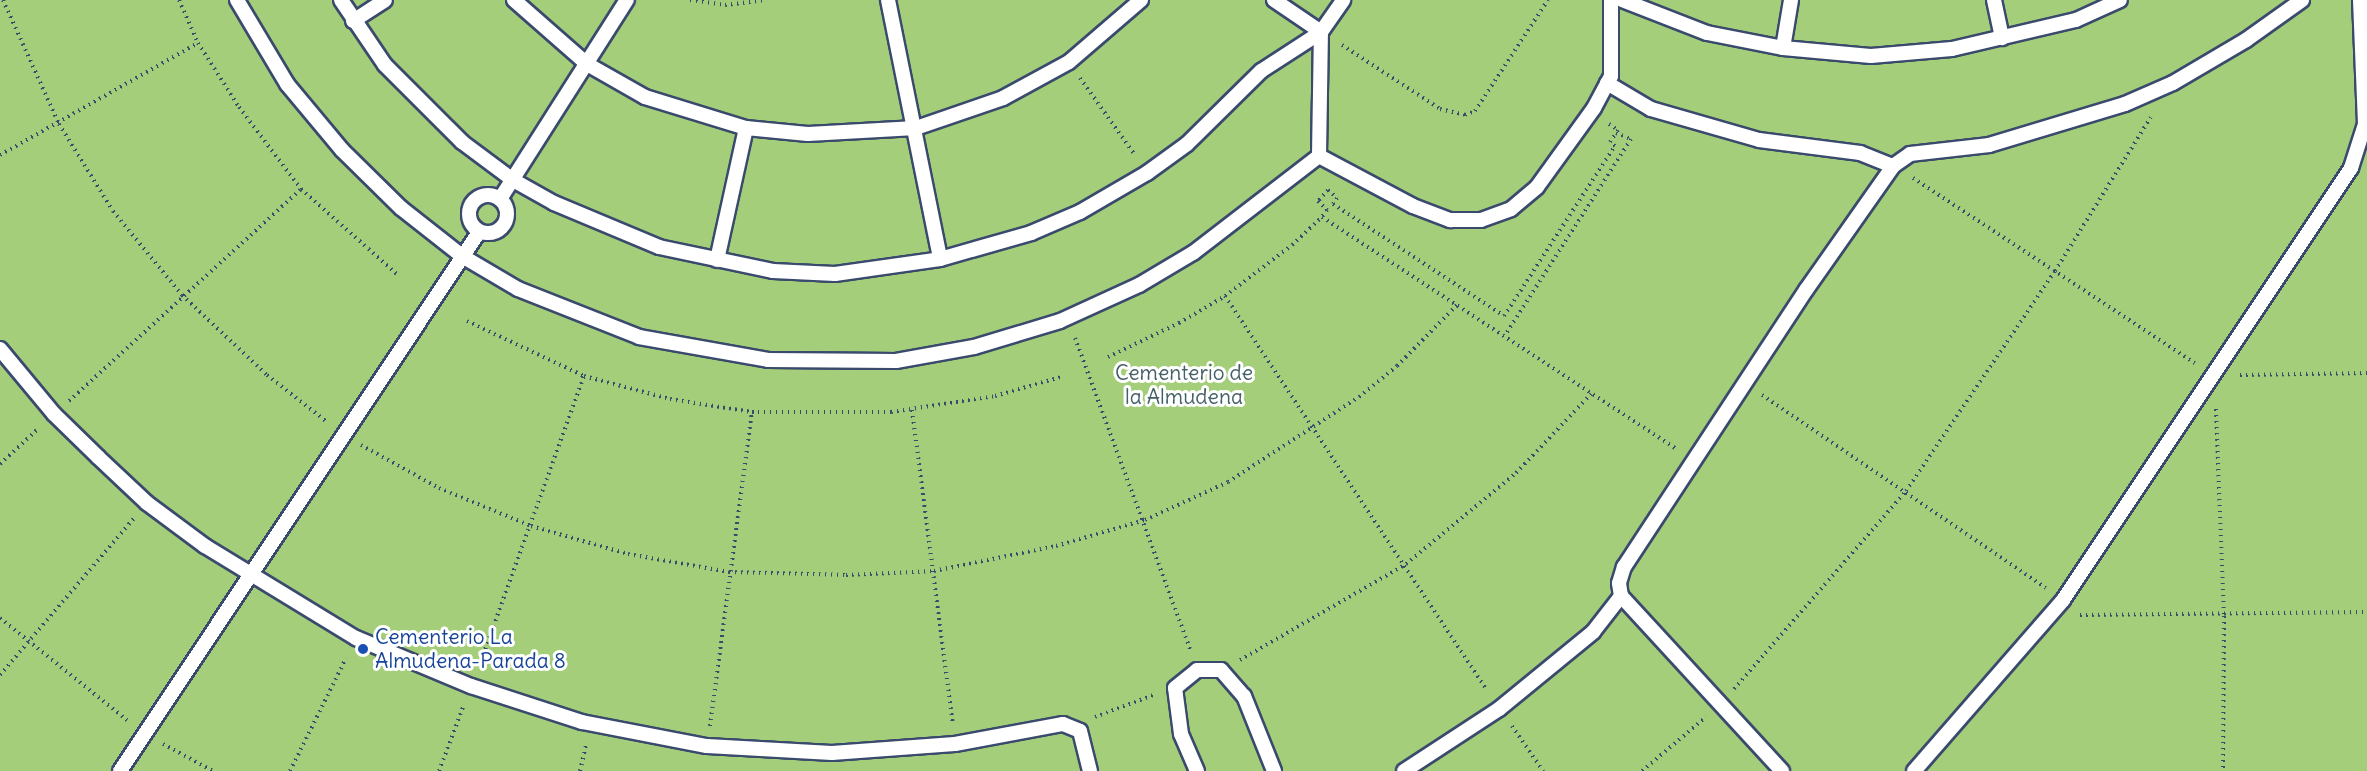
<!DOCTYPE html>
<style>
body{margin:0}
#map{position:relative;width:2367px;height:771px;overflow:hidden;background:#ece4c4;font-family:Delius,sans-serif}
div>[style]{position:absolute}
.green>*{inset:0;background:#a4ce7a}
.path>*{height:4px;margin-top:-2px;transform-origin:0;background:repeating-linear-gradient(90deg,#3a4a6d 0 1.5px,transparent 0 6px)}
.roads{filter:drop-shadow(2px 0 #3a4a6d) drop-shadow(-2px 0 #3a4a6d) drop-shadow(0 2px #3a4a6d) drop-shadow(0 -2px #3a4a6d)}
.lane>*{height:14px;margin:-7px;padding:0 7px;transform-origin:7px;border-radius:7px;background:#fff}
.lane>.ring{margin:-7px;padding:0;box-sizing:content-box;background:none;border:14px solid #fff;border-radius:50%}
.dots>*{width:16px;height:16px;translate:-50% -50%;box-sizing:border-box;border:3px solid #fff;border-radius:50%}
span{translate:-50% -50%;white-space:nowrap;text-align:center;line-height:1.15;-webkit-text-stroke:6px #fff;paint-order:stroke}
.park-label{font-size:21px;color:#445f66}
.transit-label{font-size:21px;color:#164399}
.left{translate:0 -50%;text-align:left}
</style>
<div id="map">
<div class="green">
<i style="clip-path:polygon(0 0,2367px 0,2367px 771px,0 771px)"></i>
</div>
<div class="path">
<i style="left:3px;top:0;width:136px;rotate:65.7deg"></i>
<i style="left:59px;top:124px;width:102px;rotate:58.2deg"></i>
<i style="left:113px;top:211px;width:109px;rotate:50.6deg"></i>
<i style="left:182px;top:295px;width:117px;rotate:43.3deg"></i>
<i style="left:267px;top:375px;width:76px;rotate:38.1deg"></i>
<i style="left:179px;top:0;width:47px;rotate:66.2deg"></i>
<i style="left:198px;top:43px;width:76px;rotate:57.4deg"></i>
<i style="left:239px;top:107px;width:103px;rotate:52.9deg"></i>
<i style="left:301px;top:189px;width:131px;rotate:41.6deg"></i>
<i style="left:690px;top:0;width:35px;rotate:8deg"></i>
<i style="left:725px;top:5px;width:39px;rotate:-7deg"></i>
<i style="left:1342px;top:45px;width:117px;rotate:33.1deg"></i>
<i style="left:1440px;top:109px;width:26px;rotate:13deg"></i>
<i style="left:1465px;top:115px;width:11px;rotate:-22deg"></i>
<i style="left:1475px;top:111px;width:133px;rotate:-56.7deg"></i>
<i style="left:1080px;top:78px;width:95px;rotate:54.5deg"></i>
<i style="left:1609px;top:124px;width:11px;rotate:34deg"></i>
<i style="left:1618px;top:130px;width:4px;rotate:124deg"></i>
<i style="left:0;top:155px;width:227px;rotate:-29.5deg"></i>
<i style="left:1913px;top:178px;width:337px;rotate:33.3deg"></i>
<i style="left:1328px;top:190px;width:12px;rotate:42deg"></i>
<i style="left:1337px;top:198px;width:7px;rotate:124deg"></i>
<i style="left:1333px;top:204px;width:204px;rotate:33.2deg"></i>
<i style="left:1504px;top:316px;width:203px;rotate:-56.9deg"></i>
<i style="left:1615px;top:146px;width:6px;rotate:-141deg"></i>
<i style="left:1610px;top:142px;width:11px;rotate:-56deg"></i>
<i style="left:1616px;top:133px;width:16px;rotate:22deg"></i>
<i style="left:1631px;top:139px;width:233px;rotate:122.7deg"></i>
<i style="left:1328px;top:190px;width:15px;rotate:132deg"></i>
<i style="left:1318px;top:201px;width:13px;rotate:45deg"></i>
<i style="left:1327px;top:210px;width:9px;rotate:126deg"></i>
<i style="left:1322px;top:217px;width:423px;rotate:33.2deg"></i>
<i style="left:1225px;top:296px;width:473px;rotate:56.4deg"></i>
<i style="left:467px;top:321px;width:129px;rotate:25.2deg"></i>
<i style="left:584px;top:376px;width:89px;rotate:15deg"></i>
<i style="left:670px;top:399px;width:83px;rotate:9deg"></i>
<i style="left:752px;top:412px;width:139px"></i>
<i style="left:891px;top:412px;width:105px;rotate:-8.7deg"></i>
<i style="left:995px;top:396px;width:69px;rotate:-16.1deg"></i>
<i style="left:1075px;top:338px;width:332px;rotate:69.7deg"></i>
<i style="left:1108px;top:357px;width:79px;rotate:-25.6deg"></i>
<i style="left:1179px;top:323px;width:53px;rotate:-30.4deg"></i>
<i style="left:1225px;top:296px;width:84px;rotate:-37.3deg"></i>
<i style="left:1292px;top:245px;width:41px;rotate:-43deg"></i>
<i style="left:2240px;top:375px;width:127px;rotate:-0.9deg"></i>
<i style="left:1762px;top:395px;width:343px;rotate:34.2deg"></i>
<i style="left:69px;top:401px;width:314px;rotate:-42.4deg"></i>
<i style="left:2216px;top:409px;width:207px;rotate:87.8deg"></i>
<i style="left:2224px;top:616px;width:155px;rotate:90.4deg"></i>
<i style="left:912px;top:410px;width:317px;rotate:82.6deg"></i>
<i style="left:361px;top:445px;width:89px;rotate:28.9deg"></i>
<i style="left:439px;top:488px;width:100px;rotate:22.4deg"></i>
<i style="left:531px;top:526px;width:101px;rotate:16.1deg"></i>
<i style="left:628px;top:554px;width:103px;rotate:10.1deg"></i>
<i style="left:729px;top:572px;width:117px;rotate:1.5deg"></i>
<i style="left:846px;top:575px;width:88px;rotate:-2.6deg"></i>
<i style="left:934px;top:571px;width:125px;rotate:-11.6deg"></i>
<i style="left:1056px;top:546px;width:93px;rotate:-16.3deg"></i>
<i style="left:1145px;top:520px;width:91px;rotate:-24.6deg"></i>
<i style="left:1228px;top:482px;width:156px;rotate:-33deg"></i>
<i style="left:1359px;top:397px;width:49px;rotate:-39.2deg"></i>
<i style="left:1397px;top:366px;width:88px;rotate:-45.5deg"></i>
<i style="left:0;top:464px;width:53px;rotate:-42.7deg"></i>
<i style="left:2080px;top:615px;width:287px;rotate:-0.6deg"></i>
<i style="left:0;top:618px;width:163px;rotate:38.8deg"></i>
<i style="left:1240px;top:660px;width:192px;rotate:-30deg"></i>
<i style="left:1406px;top:564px;width:143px;rotate:-39.6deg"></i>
<i style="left:1516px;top:473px;width:109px;rotate:-46.5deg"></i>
<i style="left:479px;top:666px;width:308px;rotate:-70.1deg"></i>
<i style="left:0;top:675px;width:206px;rotate:-49.5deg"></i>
<i style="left:1734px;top:689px;width:262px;rotate:-49deg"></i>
<i style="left:1906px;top:491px;width:266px;rotate:-55.9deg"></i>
<i style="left:2055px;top:271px;width:181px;rotate:-58.1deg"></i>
<i style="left:1095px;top:717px;width:65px;rotate:-20.7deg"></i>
<i style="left:710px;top:726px;width:317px;rotate:-82.4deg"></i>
<i style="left:1512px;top:726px;width:55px;rotate:55.4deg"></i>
<i style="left:163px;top:744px;width:57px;rotate:28.4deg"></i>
<i style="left:290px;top:771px;width:126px;rotate:-63.6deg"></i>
<i style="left:439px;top:771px;width:68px;rotate:-69.4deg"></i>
<i style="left:580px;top:771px;width:28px;rotate:-77deg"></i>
<i style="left:1642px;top:771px;width:84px;rotate:-40.2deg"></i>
</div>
<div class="roads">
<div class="lane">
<i style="left:237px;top:0;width:98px;rotate:59.2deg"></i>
<i style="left:287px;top:84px;width:86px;rotate:50.2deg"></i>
<i style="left:342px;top:150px;width:83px;rotate:44.5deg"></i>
<i style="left:401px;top:208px;width:78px;rotate:38.2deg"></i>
<i style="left:462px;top:256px;width:65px;rotate:30.5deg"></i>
<i style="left:518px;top:289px;width:130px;rotate:21.6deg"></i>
<i style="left:639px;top:337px;width:131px;rotate:10.1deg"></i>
<i style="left:768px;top:360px;width:128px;rotate:0.4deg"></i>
<i style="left:896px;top:361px;width:79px;rotate:-10.2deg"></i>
<i style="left:974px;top:347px;width:90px;rotate:-16.8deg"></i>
<i style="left:1060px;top:321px;width:87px;rotate:-24.5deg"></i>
<i style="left:1139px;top:285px;width:63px;rotate:-30.7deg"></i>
<i style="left:1193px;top:253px;width:159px;rotate:-37.6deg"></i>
<i style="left:341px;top:0;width:78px;rotate:55.9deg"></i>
<i style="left:385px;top:65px;width:109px;rotate:45deg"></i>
<i style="left:462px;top:142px;width:64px;rotate:36.7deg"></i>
<i style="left:513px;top:180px;width:47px;rotate:29.3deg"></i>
<i style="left:554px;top:203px;width:114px;rotate:22.7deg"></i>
<i style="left:659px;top:247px;width:116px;rotate:11.9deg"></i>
<i style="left:773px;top:271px;width:62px;rotate:2.8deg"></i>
<i style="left:835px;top:274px;width:106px;rotate:-8.1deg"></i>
<i style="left:940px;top:259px;width:95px;rotate:-15.9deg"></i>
<i style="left:1031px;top:233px;width:53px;rotate:-23.2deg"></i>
<i style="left:1080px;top:212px;width:78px;rotate:-30.2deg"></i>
<i style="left:1147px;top:173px;width:49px;rotate:-35.9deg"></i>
<i style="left:1187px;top:144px;width:104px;rotate:-44.6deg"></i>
<i style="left:1261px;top:71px;width:72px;rotate:-33deg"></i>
<i style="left:1321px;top:32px;width:39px;rotate:-55deg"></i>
<i style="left:514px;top:0;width:97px;rotate:41.2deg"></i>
<i style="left:587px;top:64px;width:67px;rotate:29.6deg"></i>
<i style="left:645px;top:97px;width:106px;rotate:17.1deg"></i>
<i style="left:746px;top:128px;width:62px;rotate:5.5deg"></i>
<i style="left:808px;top:134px;width:108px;rotate:-3.2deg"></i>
<i style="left:916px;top:128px;width:92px;rotate:-19deg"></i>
<i style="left:1003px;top:98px;width:75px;rotate:-28.6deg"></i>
<i style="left:1069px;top:62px;width:95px;rotate:-40.7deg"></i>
<i style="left:888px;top:0;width:264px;rotate:78.6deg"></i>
<i style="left:1274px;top:0;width:57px;rotate:34.2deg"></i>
<i style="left:1622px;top:0;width:91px;rotate:21.2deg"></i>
<i style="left:1707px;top:33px;width:77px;rotate:11.2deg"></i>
<i style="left:1783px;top:48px;width:88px;rotate:5.2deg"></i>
<i style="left:1871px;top:56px;width:81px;rotate:-4.9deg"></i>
<i style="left:1952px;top:49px;width:127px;rotate:-13.2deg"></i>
<i style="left:2076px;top:20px;width:48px;rotate:-24.4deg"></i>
<i style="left:1994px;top:0;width:39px;rotate:78deg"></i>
<i style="left:353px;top:21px;width:38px;rotate:-33deg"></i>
<i style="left:1783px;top:48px;width:49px;rotate:-80.5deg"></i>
<i style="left:1607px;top:83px;width:51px;rotate:30.6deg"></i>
<i style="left:1651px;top:109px;width:112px;rotate:16deg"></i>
<i style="left:1759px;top:140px;width:102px;rotate:7.3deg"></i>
<i style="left:1860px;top:153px;width:35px;rotate:22deg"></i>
<i style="left:1319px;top:156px;width:106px;rotate:28deg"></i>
<i style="left:1413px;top:206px;width:40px;rotate:21deg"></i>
<i style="left:1450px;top:220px;width:31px"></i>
<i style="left:1481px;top:220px;width:32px;rotate:-20deg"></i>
<i style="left:1511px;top:209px;width:34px;rotate:-40deg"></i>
<i style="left:1537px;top:187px;width:97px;rotate:-54.2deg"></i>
<i style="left:1594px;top:108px;width:36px;rotate:-62deg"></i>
<i style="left:1611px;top:76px;width:76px;rotate:-90deg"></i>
<i style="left:1319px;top:156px;width:124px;rotate:-89.1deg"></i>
<i class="ring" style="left:469px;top:195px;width:24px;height:24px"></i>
<i style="left:500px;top:199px;width:236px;rotate:-57.5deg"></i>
<i style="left:717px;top:260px;width:135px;rotate:-77.6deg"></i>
<i style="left:0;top:349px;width:85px;rotate:50.3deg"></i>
<i style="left:54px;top:414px;width:62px;rotate:44.3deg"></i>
<i style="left:98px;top:457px;width:67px;rotate:43.2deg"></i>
<i style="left:147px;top:503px;width:72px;rotate:36.6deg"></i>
<i style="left:205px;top:546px;width:177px;rotate:31.4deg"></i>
<i style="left:356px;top:638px;width:125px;rotate:22.7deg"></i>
<i style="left:471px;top:686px;width:117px;rotate:18deg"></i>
<i style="left:582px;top:722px;width:127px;rotate:10.9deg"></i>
<i style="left:707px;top:746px;width:125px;rotate:3.2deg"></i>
<i style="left:832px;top:753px;width:123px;rotate:-4.2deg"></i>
<i style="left:955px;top:744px;width:110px;rotate:-10.5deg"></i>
<i style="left:1063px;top:724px;width:18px;rotate:22deg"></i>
<i style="left:1080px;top:731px;width:41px;rotate:76deg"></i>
<i style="left:1621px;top:596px;width:238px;rotate:47.4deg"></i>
<i style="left:120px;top:771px;width:648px;rotate:-56.33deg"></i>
<i style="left:1197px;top:771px;width:40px;rotate:-113.4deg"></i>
<i style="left:1181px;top:734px;width:46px;rotate:-97.4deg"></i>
<i style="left:1175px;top:688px;width:28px;rotate:-39deg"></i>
<i style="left:1197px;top:670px;width:24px"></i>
<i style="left:1221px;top:670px;width:35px;rotate:49deg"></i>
<i style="left:1244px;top:696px;width:81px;rotate:68.2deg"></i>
<i style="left:1404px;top:771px;width:113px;rotate:-33.1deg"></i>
<i style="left:1499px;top:709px;width:122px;rotate:-39.3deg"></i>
<i style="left:1593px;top:632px;width:46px;rotate:-52.1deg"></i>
<i style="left:1621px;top:596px;width:13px;rotate:-99deg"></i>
<i style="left:1619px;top:583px;width:17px;rotate:-73deg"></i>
<i style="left:1624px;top:567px;width:331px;rotate:-56.7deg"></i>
<i style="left:1806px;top:290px;width:151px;rotate:-54.9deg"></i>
<i style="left:1893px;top:166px;width:21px;rotate:-35deg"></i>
<i style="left:1910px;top:154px;width:80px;rotate:-6.5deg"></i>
<i style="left:1989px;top:145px;width:142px;rotate:-16.8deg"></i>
<i style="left:2125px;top:104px;width:52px;rotate:-23.6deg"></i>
<i style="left:2173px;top:83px;width:85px;rotate:-30.5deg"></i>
<i style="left:2246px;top:40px;width:69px;rotate:-35.5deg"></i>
<i style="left:1914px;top:771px;width:227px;rotate:-48.9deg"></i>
<i style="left:2063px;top:600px;width:519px;rotate:-56.31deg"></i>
<i style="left:2351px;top:168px;width:46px;rotate:-72.3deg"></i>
<i style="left:2365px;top:124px;width:124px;rotate:-92.3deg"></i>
</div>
</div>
<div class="dots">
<i style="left:363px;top:649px;background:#1a4fb4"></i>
</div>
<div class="park-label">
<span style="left:1184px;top:385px">Cementerio de<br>la Almudena</span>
</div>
<div class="transit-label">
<span class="left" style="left:375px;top:649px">Cementerio La<br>Almudena-Parada 8</span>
</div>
</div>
